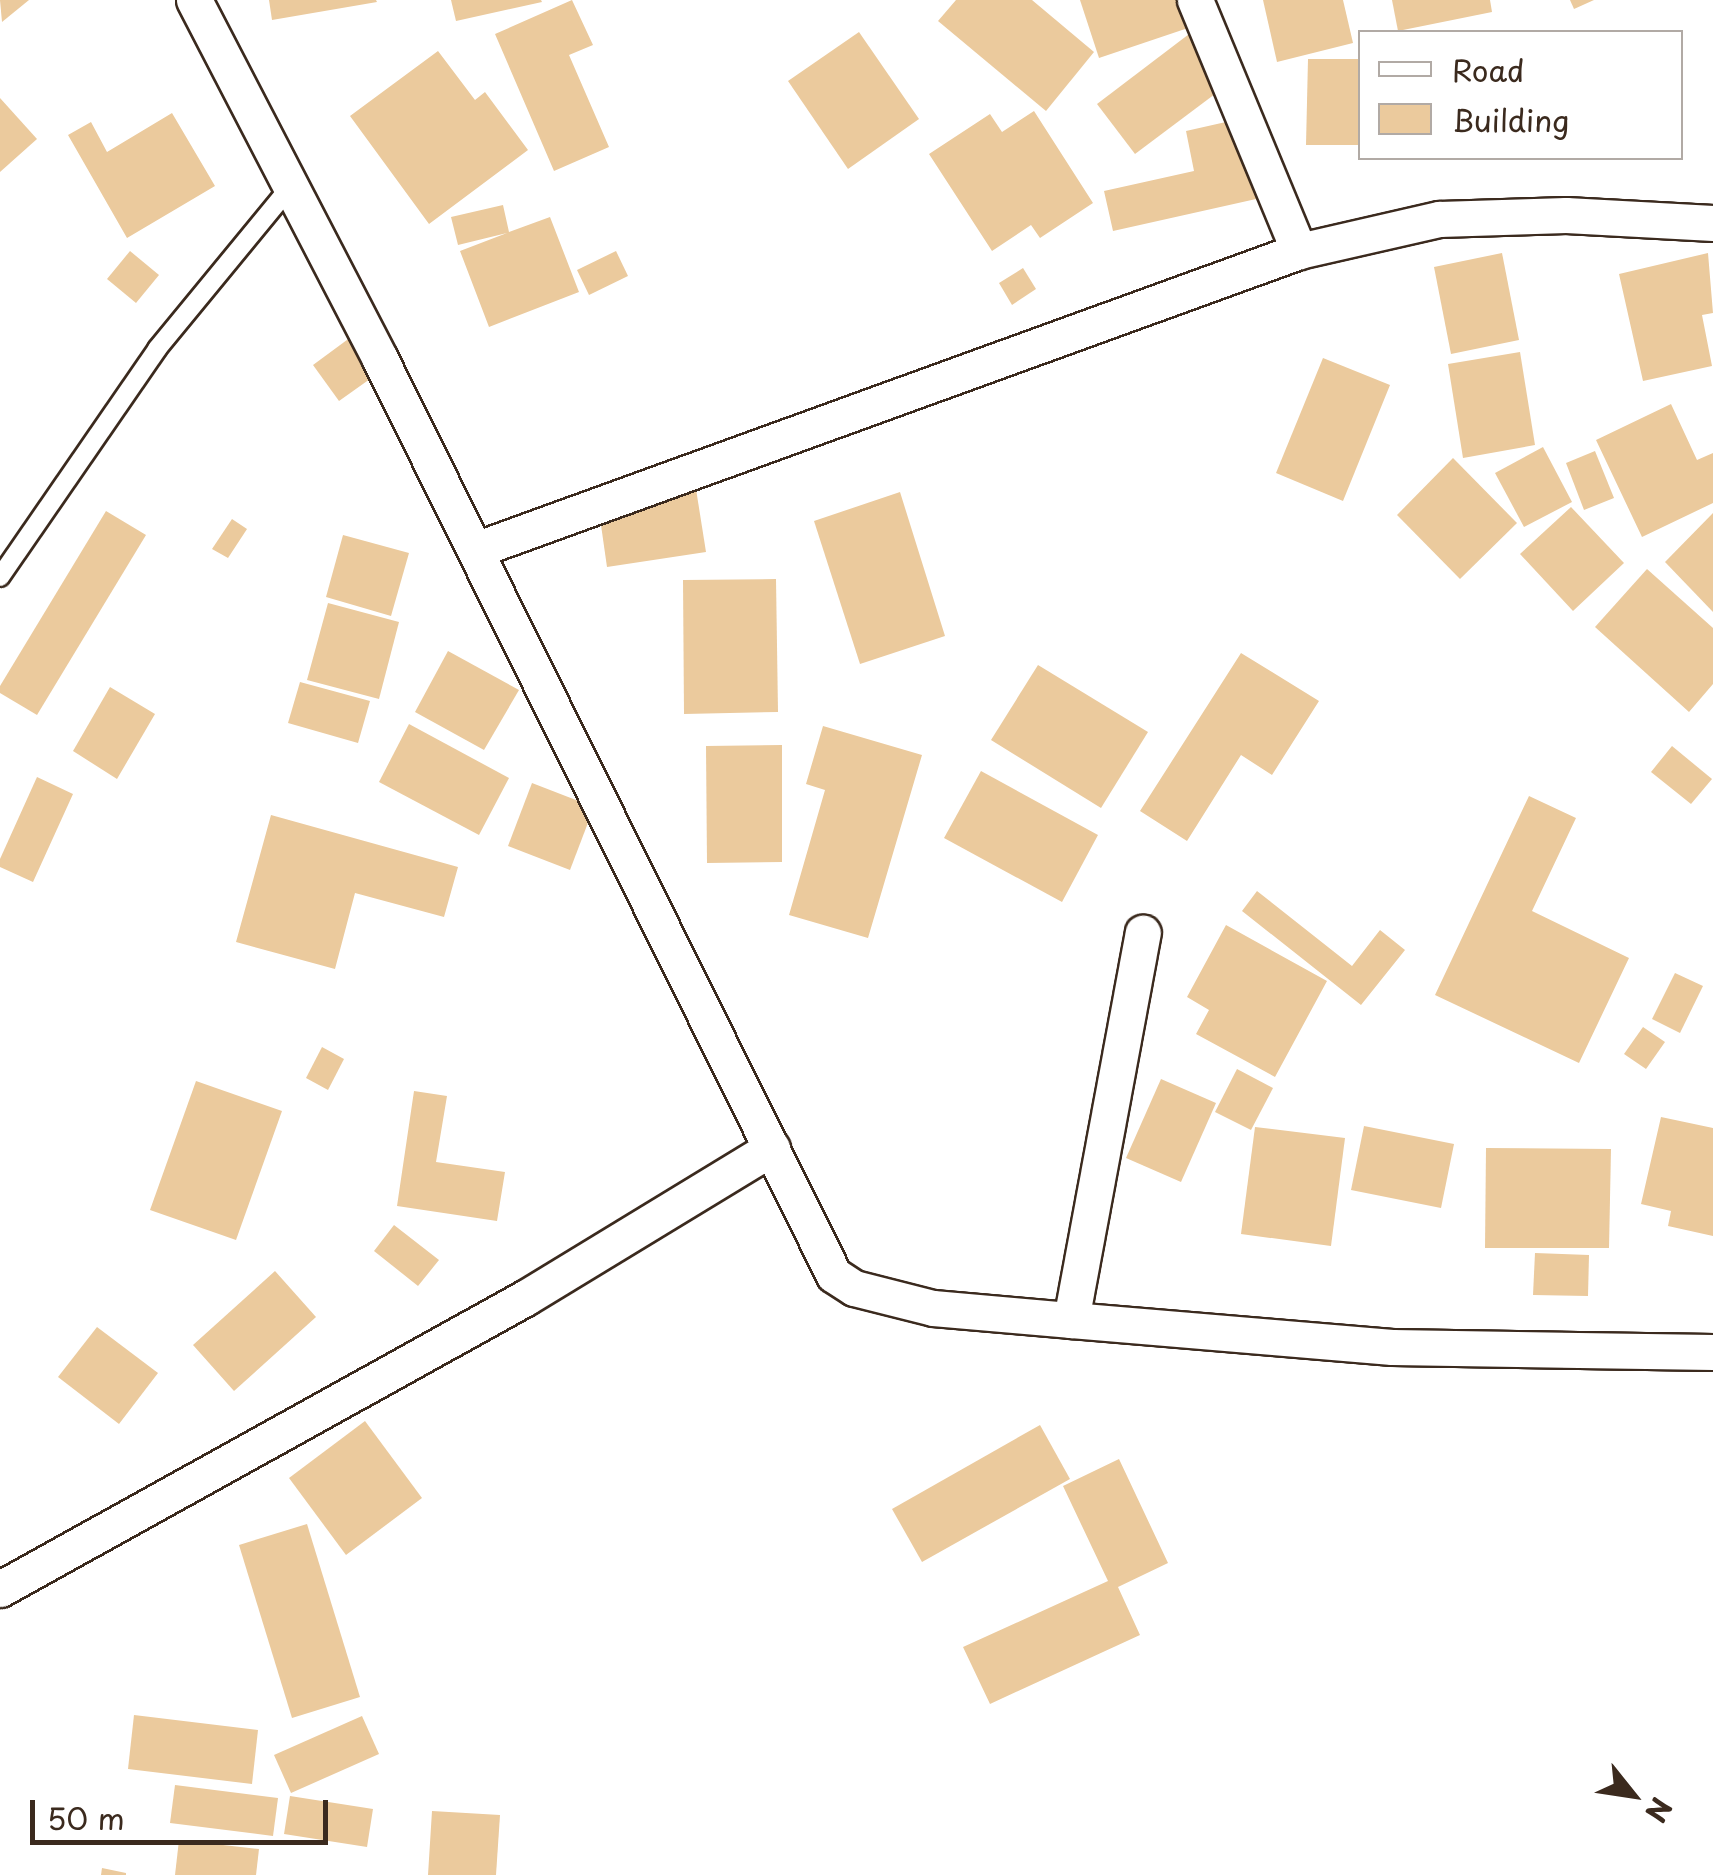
<!DOCTYPE html>
<style>
body{margin:0}
#map{position:relative;width:1713px;height:1875px;overflow:hidden;background:#fff;font-family:"Playpen Sans",sans-serif}
div>[style]{position:absolute}
.building>*{inset:0;background:#ebca9d}
.roads{filter:drop-shadow(2px 0 #3b2a1e) drop-shadow(-2px 0 #3b2a1e) drop-shadow(0 2px #3b2a1e) drop-shadow(0 -2px #3b2a1e)}
.service>*{height:18px;margin:-9px;padding:0 9px;transform-origin:9px;border-radius:9px;background:#fff}
.minor>*{height:35px;margin:-17.5px;padding:0 17.5px;transform-origin:17.5px;border-radius:17.5px;background:#fff}
span{translate:-50% -50%;white-space:nowrap;text-align:center;line-height:1.15;-webkit-text-stroke:8px #fff;paint-order:stroke}
.legend{position:absolute;left:1358px;top:30px;width:325px;height:130px;box-sizing:border-box;background:#fff;border:2px solid #b1aaa5;margin:0;padding:12px 18px;list-style:none;font-size:30px;color:#3b2a1e}
.legend li{display:flex;align-items:center;gap:20px;height:50px}
.legend b{width:50px;border:2px solid #b1aaa5}
.north{position:absolute;left:1583px;top:1745px;width:100px;height:100px;-webkit-text-stroke:8px #fff;paint-order:stroke;rotate:120deg;font-size:28px;font-weight:700;line-height:40px;text-align:center;color:#3b2a1e}
.north::after{content:'';display:block;margin:auto;width:35px;height:45px;background:#3b2a1e;clip-path:polygon(50% 0,100% 100%,50% 72%,0 100%)}
.scale{position:absolute;left:30px;top:1800px;width:298px;height:45px;box-sizing:border-box;border:5px solid #3b2a1e;border-top:0;padding-left:12px;font-size:30px;line-height:35px;white-space:nowrap;color:#3b2a1e;-webkit-text-stroke:8px #fff;paint-order:stroke}
</style>
<div id="map">
<div class="building">
<i style="clip-path:polygon(0 0,29px 0,2px 22px)"></i>
<i style="clip-path:polygon(269px 0,376px 0,377px 2px,272px 20px)"></i>
<i style="clip-path:polygon(451px 0,541px 0,542px 2px,456px 21px)"></i>
<i style="clip-path:polygon(572px 0,593px 45px,569px 55px,609px 147px,554px 171px,495px 34px)"></i>
<i style="clip-path:polygon(956px 0,1032px 0,1094px 52px,1046px 111px,938px 21px)"></i>
<i style="clip-path:polygon(1080px 0,1182px 0,1191px 27px,1099px 58px)"></i>
<i style="clip-path:polygon(1263px 0,1343px 0,1353px 43px,1277px 62px)"></i>
<i style="clip-path:polygon(1392px 0,1490px 0,1492px 12px,1398px 31px)"></i>
<i style="clip-path:polygon(1570px 0,1594px 0,1574px 9px)"></i>
<i style="clip-path:polygon(1197px 28px,1235px 79px,1135px 154px,1097px 104px)"></i>
<i style="clip-path:polygon(859px 32px,919px 119px,848px 169px,788px 81px)"></i>
<i style="clip-path:polygon(438px 51px,475px 100px,485px 92px,528px 150px,429px 224px,350px 116px)"></i>
<i style="clip-path:polygon(1308px 59px,1360px 59px,1360px 145px,1306px 145px)"></i>
<i style="clip-path:polygon(0 98px,37px 139px,0 172px)"></i>
<i style="clip-path:polygon(1034px 111px,1093px 203px,1040px 238px,1031px 225px,992px 251px,929px 154px,990px 114px,1002px 132px)"></i>
<i style="clip-path:polygon(172px 113px,215px 186px,127px 238px,68px 135px,91px 122px,107px 152px)"></i>
<i style="clip-path:polygon(1248px 117px,1265px 197px,1113px 231px,1104px 191px,1194px 171px,1186px 131px)"></i>
<i style="clip-path:polygon(503px 205px,509px 232px,550px 217px,579px 292px,489px 327px,460px 251px,507px 233px,458px 245px,451px 217px)"></i>
<i style="clip-path:polygon(130px 251px,159px 275px,136px 303px,107px 279px)"></i>
<i style="clip-path:polygon(616px 251px,628px 276px,589px 295px,577px 270px)"></i>
<i style="clip-path:polygon(1502px 253px,1519px 340px,1451px 354px,1434px 267px)"></i>
<i style="clip-path:polygon(1708px 253px,1713px 313px,1702px 315px,1712px 366px,1643px 381px,1619px 274px)"></i>
<i style="clip-path:polygon(1023px 268px,1036px 289px,1012px 305px,999px 283px)"></i>
<i style="clip-path:polygon(351px 337px,377px 374px,339px 401px,313px 365px)"></i>
<i style="clip-path:polygon(1520px 352px,1535px 445px,1463px 458px,1448px 364px)"></i>
<i style="clip-path:polygon(1323px 358px,1390px 385px,1343px 501px,1276px 473px)"></i>
<i style="clip-path:polygon(1671px 404px,1697px 460px,1713px 453px,1713px 503px,1642px 537px,1596px 440px)"></i>
<i style="clip-path:polygon(1543px 447px,1572px 502px,1524px 527px,1495px 473px)"></i>
<i style="clip-path:polygon(1595px 451px,1614px 498px,1584px 510px,1566px 463px)"></i>
<i style="clip-path:polygon(1453px 458px,1517px 523px,1460px 579px,1397px 515px)"></i>
<i style="clip-path:polygon(696px 489px,706px 552px,607px 567px,598px 504px)"></i>
<i style="clip-path:polygon(900px 492px,945px 636px,860px 664px,814px 521px)"></i>
<i style="clip-path:polygon(1571px 507px,1624px 563px,1573px 611px,1520px 554px)"></i>
<i style="clip-path:polygon(106px 511px,146px 535px,37px 715px,0 693px,0 686px)"></i>
<i style="clip-path:polygon(1713px 513px,1713px 612px,1665px 562px)"></i>
<i style="clip-path:polygon(232px 519px,247px 529px,228px 558px,212px 549px)"></i>
<i style="clip-path:polygon(343px 535px,409px 553px,391px 616px,326px 597px)"></i>
<i style="clip-path:polygon(1647px 569px,1713px 628px,1713px 684px,1689px 712px,1595px 627px)"></i>
<i style="clip-path:polygon(776px 579px,778px 712px,684px 714px,683px 580px)"></i>
<i style="clip-path:polygon(328px 603px,399px 622px,379px 699px,307px 680px)"></i>
<i style="clip-path:polygon(448px 651px,519px 690px,484px 750px,415px 712px)"></i>
<i style="clip-path:polygon(1241px 653px,1319px 701px,1272px 775px,1241px 755px,1187px 841px,1140px 811px)"></i>
<i style="clip-path:polygon(1038px 665px,1148px 732px,1101px 808px,991px 740px)"></i>
<i style="clip-path:polygon(300px 682px,370px 701px,358px 743px,288px 723px)"></i>
<i style="clip-path:polygon(110px 687px,155px 714px,117px 779px,73px 751px)"></i>
<i style="clip-path:polygon(409px 724px,509px 778px,479px 835px,379px 782px)"></i>
<i style="clip-path:polygon(823px 726px,922px 755px,868px 938px,789px 915px,825px 790px,806px 784px)"></i>
<i style="clip-path:polygon(782px 745px,782px 862px,707px 863px,706px 746px)"></i>
<i style="clip-path:polygon(1672px 746px,1712px 779px,1691px 804px,1651px 772px)"></i>
<i style="clip-path:polygon(981px 771px,1098px 835px,1062px 902px,944px 838px)"></i>
<i style="clip-path:polygon(37px 777px,73px 794px,33px 882px,0 867px,0 859px)"></i>
<i style="clip-path:polygon(532px 783px,594px 807px,570px 870px,508px 846px)"></i>
<i style="clip-path:polygon(1529px 796px,1576px 818px,1532px 911px,1629px 958px,1579px 1063px,1435px 995px)"></i>
<i style="clip-path:polygon(271px 815px,458px 867px,444px 917px,355px 893px,335px 969px,236px 942px)"></i>
<i style="clip-path:polygon(1257px 891px,1352px 966px,1380px 930px,1405px 950px,1361px 1005px,1242px 911px)"></i>
<i style="clip-path:polygon(1226px 925px,1327px 981px,1275px 1077px,1196px 1034px,1209px 1010px,1187px 997px)"></i>
<i style="clip-path:polygon(1675px 973px,1703px 986px,1680px 1033px,1652px 1019px)"></i>
<i style="clip-path:polygon(1643px 1027px,1665px 1042px,1646px 1069px,1624px 1054px)"></i>
<i style="clip-path:polygon(322px 1047px,344px 1059px,328px 1090px,306px 1078px)"></i>
<i style="clip-path:polygon(1237px 1069px,1273px 1088px,1251px 1130px,1215px 1112px)"></i>
<i style="clip-path:polygon(1161px 1079px,1216px 1103px,1181px 1182px,1126px 1158px)"></i>
<i style="clip-path:polygon(196px 1081px,282px 1111px,236px 1240px,150px 1210px)"></i>
<i style="clip-path:polygon(414px 1091px,447px 1096px,436px 1162px,505px 1172px,497px 1221px,397px 1206px)"></i>
<i style="clip-path:polygon(1661px 1117px,1713px 1128px,1713px 1236px,1668px 1226px,1671px 1211px,1641px 1204px)"></i>
<i style="clip-path:polygon(1364px 1126px,1454px 1144px,1441px 1208px,1351px 1190px)"></i>
<i style="clip-path:polygon(1255px 1127px,1345px 1138px,1331px 1246px,1241px 1234px)"></i>
<i style="clip-path:polygon(1486px 1148px,1611px 1149px,1609px 1248px,1485px 1248px)"></i>
<i style="clip-path:polygon(394px 1225px,439px 1260px,418px 1286px,374px 1251px)"></i>
<i style="clip-path:polygon(1535px 1253px,1589px 1255px,1588px 1296px,1533px 1295px)"></i>
<i style="clip-path:polygon(275px 1271px,316px 1317px,234px 1391px,193px 1345px)"></i>
<i style="clip-path:polygon(97px 1327px,158px 1373px,119px 1424px,58px 1377px)"></i>
<i style="clip-path:polygon(365px 1421px,422px 1498px,346px 1555px,289px 1478px)"></i>
<i style="clip-path:polygon(1040px 1425px,1070px 1479px,922px 1562px,892px 1509px)"></i>
<i style="clip-path:polygon(1119px 1459px,1168px 1563px,1118px 1587px,1140px 1635px,990px 1704px,963px 1647px,1108px 1581px,1063px 1486px)"></i>
<i style="clip-path:polygon(307px 1524px,360px 1697px,292px 1718px,239px 1545px)"></i>
<i style="clip-path:polygon(134px 1715px,258px 1730px,252px 1784px,128px 1769px)"></i>
<i style="clip-path:polygon(362px 1716px,379px 1754px,291px 1793px,274px 1755px)"></i>
<i style="clip-path:polygon(175px 1785px,278px 1798px,273px 1836px,170px 1823px)"></i>
<i style="clip-path:polygon(290px 1796px,373px 1809px,367px 1847px,284px 1834px)"></i>
<i style="clip-path:polygon(432px 1811px,500px 1815px,496px 1875px,428px 1875px)"></i>
<i style="clip-path:polygon(179px 1840px,259px 1849px,256px 1875px,175px 1875px)"></i>
<i style="clip-path:polygon(102px 1868px,126px 1873px,126px 1875px,101px 1875px)"></i>
</div>
<div class="roads">
<div class="service">
<i style="left:0;top:577px;width:277px;rotate:-55.4deg"></i>
<i style="left:157px;top:349px;width:211px;rotate:-50.6deg"></i>
</div>
<div class="minor">
<i style="left:194px;top:0;width:404px;rotate:62.6deg"></i>
<i style="left:380px;top:359px;width:1022px;rotate:63.64deg"></i>
<i style="left:834px;top:1275px;width:24px;rotate:33deg"></i>
<i style="left:854px;top:1288px;width:81px;rotate:14.2deg"></i>
<i style="left:933px;top:1308px;width:139px;rotate:5deg"></i>
<i style="left:1071px;top:1320px;width:322px;rotate:4.8deg"></i>
<i style="left:1392px;top:1347px;width:321px;rotate:0.9deg"></i>
<i style="left:1195px;top:0;width:272px;rotate:67.5deg"></i>
<i style="left:475px;top:550px;width:877px;rotate:-19.94deg"></i>
<i style="left:1299px;top:251px;width:144px;rotate:-12.9deg"></i>
<i style="left:1439px;top:219px;width:127px;rotate:-1.8deg"></i>
<i style="left:1566px;top:215px;width:147px;rotate:3.1deg"></i>
<i style="left:1071px;top:1320px;width:394px;rotate:-79.5deg"></i>
<i style="left:0;top:1589px;width:600px;rotate:-29deg"></i>
<i style="left:525px;top:1298px;width:289px;rotate:-31.3deg"></i>
</div>
</div>
<ul class="legend">
<li><b style="height:12px;background:#fff"></b>Road</li>
<li><b style="height:28px;background:#ebca9d"></b>Building</li>
</ul>
<div class="north">N</div>
<div class="scale">50 m</div>
</div>
